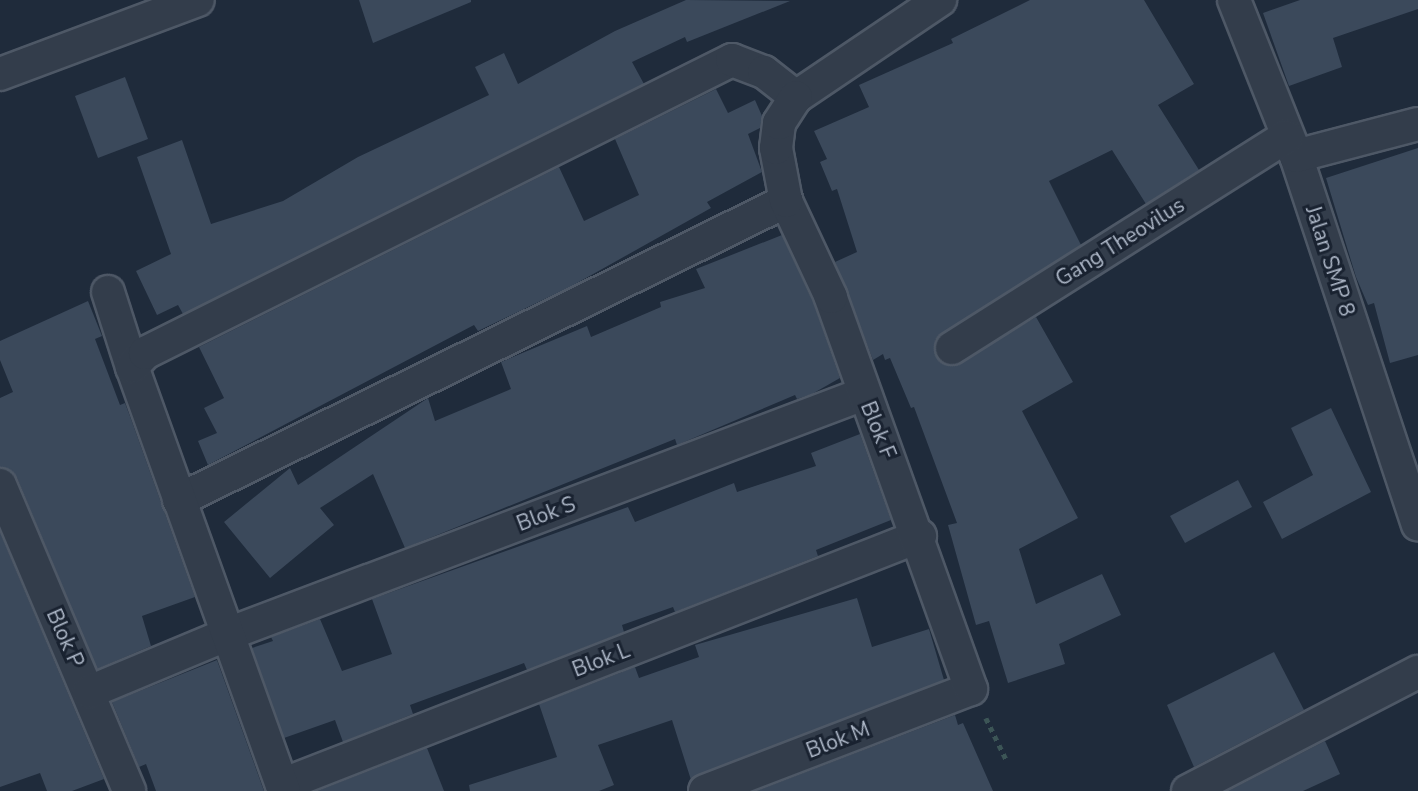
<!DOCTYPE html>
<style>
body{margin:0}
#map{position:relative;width:1418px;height:791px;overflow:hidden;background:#1f2b3b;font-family:"Nunito Sans",sans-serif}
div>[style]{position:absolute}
.building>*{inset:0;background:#3b495b}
.path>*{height:4.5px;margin-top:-2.25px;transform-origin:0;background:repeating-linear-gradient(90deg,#3c5556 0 5px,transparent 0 10px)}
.roads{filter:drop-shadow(2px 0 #4e5866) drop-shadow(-2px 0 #4e5866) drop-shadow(0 2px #4e5866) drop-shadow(0 -2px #4e5866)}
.minor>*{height:32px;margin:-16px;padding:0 16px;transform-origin:16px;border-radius:16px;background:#333d4b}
span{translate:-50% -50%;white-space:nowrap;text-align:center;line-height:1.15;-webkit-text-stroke:6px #192230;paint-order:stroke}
.street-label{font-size:21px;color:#aeb8c8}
</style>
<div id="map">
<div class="building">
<i style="clip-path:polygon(359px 0,471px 0,471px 2px,373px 43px)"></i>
<i style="clip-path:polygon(686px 0,790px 1px,687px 42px,685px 37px,632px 62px,644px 84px,183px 314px,178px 305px,157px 315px,136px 271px,171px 254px,137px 157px,182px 140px,211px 224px,283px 201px,358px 157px,489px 95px,475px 67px,504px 53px,518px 84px,615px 31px)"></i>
<i style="clip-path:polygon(1030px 0,1144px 0,1194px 84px,1158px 105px,1199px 170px,1146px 204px,1112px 150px,1049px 181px,1081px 245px,935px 340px,937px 358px,953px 366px,1036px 317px,1073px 382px,1022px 411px,1078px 518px,1019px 549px,1036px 604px,1102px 574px,1121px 615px,1059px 644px,1065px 664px,1008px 683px,989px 621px,976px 625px,948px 525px,957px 523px,914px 407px,911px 408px,890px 358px,885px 360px,883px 354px,873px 360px,835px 262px,857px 252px,837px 189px,832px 191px,820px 162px,827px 159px,814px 131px,869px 107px,859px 85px,953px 43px,951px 39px)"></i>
<i style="clip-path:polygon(1300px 0,1418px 0,1418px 9px,1333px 38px,1342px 67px,1289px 86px,1263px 13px)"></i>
<i style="clip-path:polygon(125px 77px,148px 139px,98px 158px,75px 96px)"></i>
<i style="clip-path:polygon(716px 89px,728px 113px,755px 100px,762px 116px,760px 128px,748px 134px,762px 172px,707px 202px,711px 208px,570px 287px,478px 331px,474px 325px,208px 465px,198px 441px,217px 433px,204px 408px,224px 398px,199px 347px,559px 167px,584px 221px,639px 195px,615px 139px)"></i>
<i style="clip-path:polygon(1418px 148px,1418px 355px,1390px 363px,1374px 303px,1368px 305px,1356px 277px,1326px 178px)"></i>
<i style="clip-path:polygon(782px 235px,814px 304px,840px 378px,812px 394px,797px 399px,795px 395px,677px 445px,675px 439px,405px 548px,373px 474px,320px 508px,334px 525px,270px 578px,224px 522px,290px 468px,298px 485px,428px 398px,435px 421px,511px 389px,501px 362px,587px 326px,591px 337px,661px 307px,660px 302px,705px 288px,696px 269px)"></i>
<i style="clip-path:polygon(88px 301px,102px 336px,95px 339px,120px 405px,125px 403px,131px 419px,195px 597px,142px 616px,151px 646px,97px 669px,17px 478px,0 467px,0 398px,13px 392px,0 360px,0 341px)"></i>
<i style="clip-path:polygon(1331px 408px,1371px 492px,1282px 539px,1263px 502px,1313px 475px,1291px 428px)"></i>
<i style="clip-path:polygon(860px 434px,891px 520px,816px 550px,818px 556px,675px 612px,673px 607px,622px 625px,624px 632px,527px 670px,524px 663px,410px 705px,413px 714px,343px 742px,335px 720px,284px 738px,252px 648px,273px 641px,271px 637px,320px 619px,342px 671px,392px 654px,372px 599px,628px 507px,635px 522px,734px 483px,737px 492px,816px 466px,811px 453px)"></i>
<i style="clip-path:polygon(1238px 480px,1252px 507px,1185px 543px,1170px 516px)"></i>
<i style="clip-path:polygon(0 532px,104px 779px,72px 791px,47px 791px,40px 773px,0 787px)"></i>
<i style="clip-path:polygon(857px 598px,872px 647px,929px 629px,944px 680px,691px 780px,672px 720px,598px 745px,614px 785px,599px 791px,470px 791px,469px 785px,557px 757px,539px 704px,635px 667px,639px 678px,699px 657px,695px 645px)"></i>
<i style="clip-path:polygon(1274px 652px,1304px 710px,1194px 767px,1167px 705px)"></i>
<i style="clip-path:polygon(217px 660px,264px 791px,156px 791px,146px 764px,139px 767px,112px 702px)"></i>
<i style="clip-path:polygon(955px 715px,958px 725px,963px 723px,993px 791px,756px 791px)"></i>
<i style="clip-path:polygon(1325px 741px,1340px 774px,1303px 791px,1228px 791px)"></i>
<i style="clip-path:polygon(427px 748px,444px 791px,317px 791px)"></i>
</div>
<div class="path">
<i style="left:986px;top:718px;width:48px;rotate:64deg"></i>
</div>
<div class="roads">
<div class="minor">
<i style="left:1234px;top:0;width:168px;rotate:68.3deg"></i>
<i style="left:1296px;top:156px;width:388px;rotate:71.7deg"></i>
<i style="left:0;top:74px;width:211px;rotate:-20.5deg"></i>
<i style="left:1296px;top:156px;width:126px;rotate:-14.7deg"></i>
<i style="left:108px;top:292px;width:79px;rotate:72.3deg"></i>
<i style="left:952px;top:348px;width:396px;rotate:-32.3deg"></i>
<i style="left:0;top:485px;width:332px;rotate:67.1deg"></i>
<i style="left:179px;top:500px;width:677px;rotate:-26.22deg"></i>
<i style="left:89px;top:692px;width:151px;rotate:-22.6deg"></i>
<i style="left:228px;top:634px;width:679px;rotate:-20.7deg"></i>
<i style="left:282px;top:785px;width:685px;rotate:-21.32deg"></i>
<i style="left:284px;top:791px;width:450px;rotate:-109.7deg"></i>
<i style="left:132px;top:367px;width:19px;rotate:-47deg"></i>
<i style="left:145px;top:353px;width:656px;rotate:-26.53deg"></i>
<i style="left:732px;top:60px;width:34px;rotate:21deg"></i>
<i style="left:764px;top:72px;width:41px;rotate:38deg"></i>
<i style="left:796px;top:97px;width:174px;rotate:-34deg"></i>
<i style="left:705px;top:791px;width:285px;rotate:-21deg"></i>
<i style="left:971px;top:689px;width:416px;rotate:-109.7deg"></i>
<i style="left:831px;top:297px;width:106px;rotate:-115.1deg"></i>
<i style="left:786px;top:201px;width:54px;rotate:-100.7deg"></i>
<i style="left:776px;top:148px;width:25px;rotate:-83deg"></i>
<i style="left:779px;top:123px;width:31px;rotate:-57deg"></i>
<i style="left:1188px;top:791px;width:259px;rotate:-27.4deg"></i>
</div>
</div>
<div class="street-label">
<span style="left:1120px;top:242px;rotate:-32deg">Gang Theovilus</span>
<span style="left:1330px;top:261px;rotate:72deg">Jalan SMP 8</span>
<span style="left:878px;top:430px;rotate:68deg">Blok F</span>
<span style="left:546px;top:514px;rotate:-21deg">Blok S</span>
<span style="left:65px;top:638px;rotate:66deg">Blok P</span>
<span style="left:601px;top:660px;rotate:-21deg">Blok L</span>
<span style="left:838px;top:740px;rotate:-21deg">Blok M</span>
</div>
</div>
